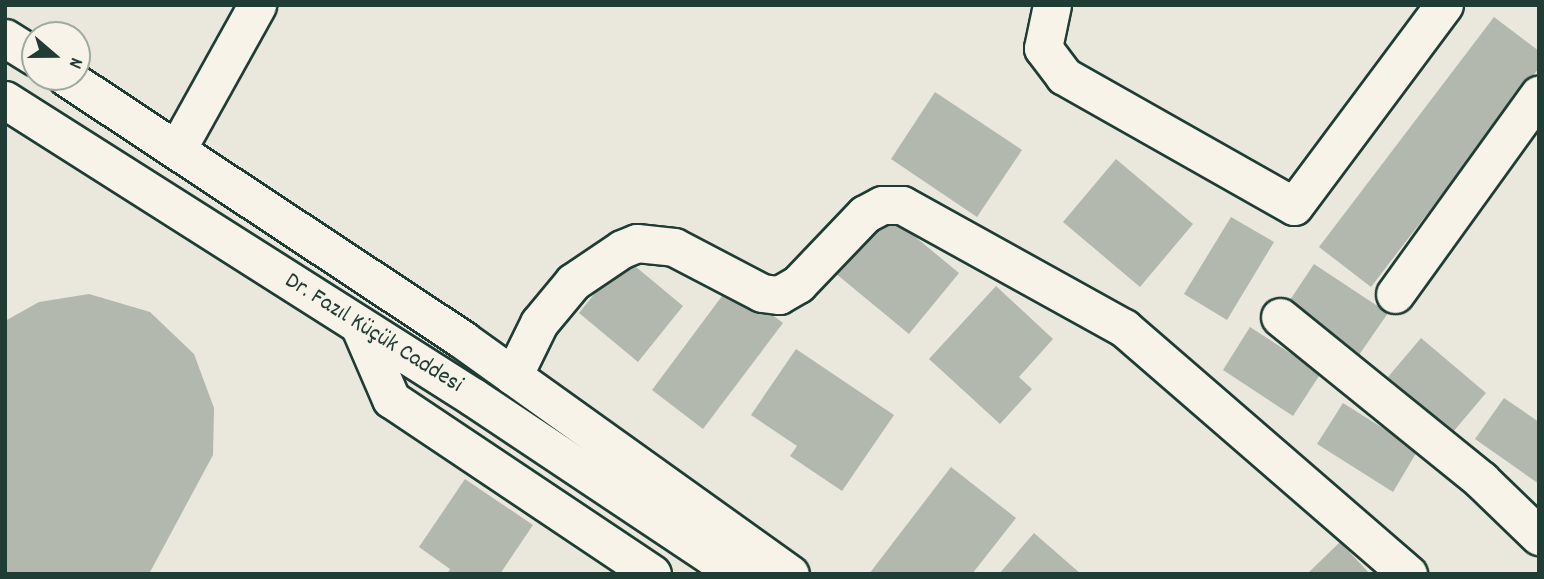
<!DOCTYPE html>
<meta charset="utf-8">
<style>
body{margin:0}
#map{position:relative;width:1544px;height:579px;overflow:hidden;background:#eae8dd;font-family:Dekko,sans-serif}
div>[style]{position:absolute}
.building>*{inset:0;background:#b2b8ae}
.roads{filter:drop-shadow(2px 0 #1f3d34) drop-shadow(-2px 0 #1f3d34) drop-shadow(0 2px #1f3d34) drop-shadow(0 -2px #1f3d34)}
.minor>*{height:37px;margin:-18.5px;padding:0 18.5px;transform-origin:18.5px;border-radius:18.5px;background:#f7f3e8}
span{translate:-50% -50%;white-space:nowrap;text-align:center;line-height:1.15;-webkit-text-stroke:6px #f7f3e8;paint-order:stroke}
.street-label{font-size:24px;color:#1f3d34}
.frame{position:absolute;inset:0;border:7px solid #1f3d34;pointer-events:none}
.north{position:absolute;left:21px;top:21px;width:70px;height:70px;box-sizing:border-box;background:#f7f3e8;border:2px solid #a1aaa0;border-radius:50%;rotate:110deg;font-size:19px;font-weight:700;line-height:28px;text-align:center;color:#1f3d34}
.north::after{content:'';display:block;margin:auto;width:24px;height:32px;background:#1f3d34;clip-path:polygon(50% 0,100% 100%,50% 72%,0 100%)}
</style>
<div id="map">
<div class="building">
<i style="clip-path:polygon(1494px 17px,1539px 51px,1539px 68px,1371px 287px,1319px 247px)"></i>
<i style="clip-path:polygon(935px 92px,1022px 150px,977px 217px,891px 159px)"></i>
<i style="clip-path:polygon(1116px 159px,1193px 224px,1140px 287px,1063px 222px)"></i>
<i style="clip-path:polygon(879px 207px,959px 273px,909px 334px,829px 268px)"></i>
<i style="clip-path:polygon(1231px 217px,1274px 242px,1227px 320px,1184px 294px)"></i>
<i style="clip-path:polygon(624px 257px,683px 306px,638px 362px,579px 313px)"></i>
<i style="clip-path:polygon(1314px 264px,1388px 313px,1359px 355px,1286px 306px)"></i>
<i style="clip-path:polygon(731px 284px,783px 323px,703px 429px,652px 390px)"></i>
<i style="clip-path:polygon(996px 286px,1053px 339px,1019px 377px,1032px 389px,1000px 424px,929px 359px)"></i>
<i style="clip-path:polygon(89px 294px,150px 312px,194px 354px,214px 408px,213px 455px,149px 574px,5px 574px,5px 321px,39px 302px)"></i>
<i style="clip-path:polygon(1250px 327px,1321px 373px,1293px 416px,1223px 370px)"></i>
<i style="clip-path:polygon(1421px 338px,1486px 393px,1453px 432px,1388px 377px)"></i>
<i style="clip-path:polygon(796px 349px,894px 415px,842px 491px,790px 456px,797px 446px,751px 415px)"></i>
<i style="clip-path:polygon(1504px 398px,1539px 422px,1539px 484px,1475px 439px)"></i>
<i style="clip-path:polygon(1343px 403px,1418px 450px,1393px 492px,1317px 444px)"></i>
<i style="clip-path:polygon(951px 467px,1016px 518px,972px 574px,869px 574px)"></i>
<i style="clip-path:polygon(465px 479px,533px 525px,500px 574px,447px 574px,450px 569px,419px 547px)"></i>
<i style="clip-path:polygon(1034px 533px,1081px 574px,999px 574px)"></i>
<i style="clip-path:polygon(1340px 542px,1370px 574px,1307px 574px)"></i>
</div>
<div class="roads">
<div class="minor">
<i style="left:1052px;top:5px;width:44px;rotate:101.8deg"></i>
<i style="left:1043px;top:48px;width:35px;rotate:53deg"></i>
<i style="left:1064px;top:76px;width:264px;rotate:29.5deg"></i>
<i style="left:1294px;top:206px;width:251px;rotate:-53.3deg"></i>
<i style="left:5px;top:38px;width:36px;rotate:32deg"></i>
<i style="left:66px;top:77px;width:476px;rotate:33.5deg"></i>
<i style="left:463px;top:340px;width:402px;rotate:35.6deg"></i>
<i style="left:5px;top:100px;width:554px;rotate:32.4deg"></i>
<i style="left:473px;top:397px;width:319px;rotate:33.7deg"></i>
<i style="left:177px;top:149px;width:165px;rotate:-60.9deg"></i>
<i style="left:1395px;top:294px;width:246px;rotate:-54.2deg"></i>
<i style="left:1280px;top:317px;width:259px;rotate:39deg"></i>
<i style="left:1481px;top:480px;width:81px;rotate:44deg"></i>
<i style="left:359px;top:325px;width:81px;rotate:66.6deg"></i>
<i style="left:391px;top:399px;width:314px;rotate:33.8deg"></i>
<i style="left:513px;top:376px;width:59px;rotate:-63.9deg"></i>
<i style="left:539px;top:323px;width:53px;rotate:-50.3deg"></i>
<i style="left:573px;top:282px;width:59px;rotate:-34deg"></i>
<i style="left:622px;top:249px;width:16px;rotate:-22deg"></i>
<i style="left:637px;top:243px;width:37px;rotate:6deg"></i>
<i style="left:674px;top:247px;width:99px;rotate:27.6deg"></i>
<i style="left:762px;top:293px;width:17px;rotate:7deg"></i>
<i style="left:779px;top:295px;width:22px;rotate:-30deg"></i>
<i style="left:798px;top:284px;width:97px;rotate:-46.3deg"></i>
<i style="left:865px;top:214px;width:19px;rotate:-28deg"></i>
<i style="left:882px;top:205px;width:20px"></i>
<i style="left:902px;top:205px;width:254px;rotate:29deg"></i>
<i style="left:1124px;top:328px;width:376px;rotate:40.9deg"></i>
</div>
</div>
<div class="street-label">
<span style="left:373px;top:334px;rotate:32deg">Dr. Fazıl Küçük Caddesi</span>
</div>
<div class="frame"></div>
<div class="north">N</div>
</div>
